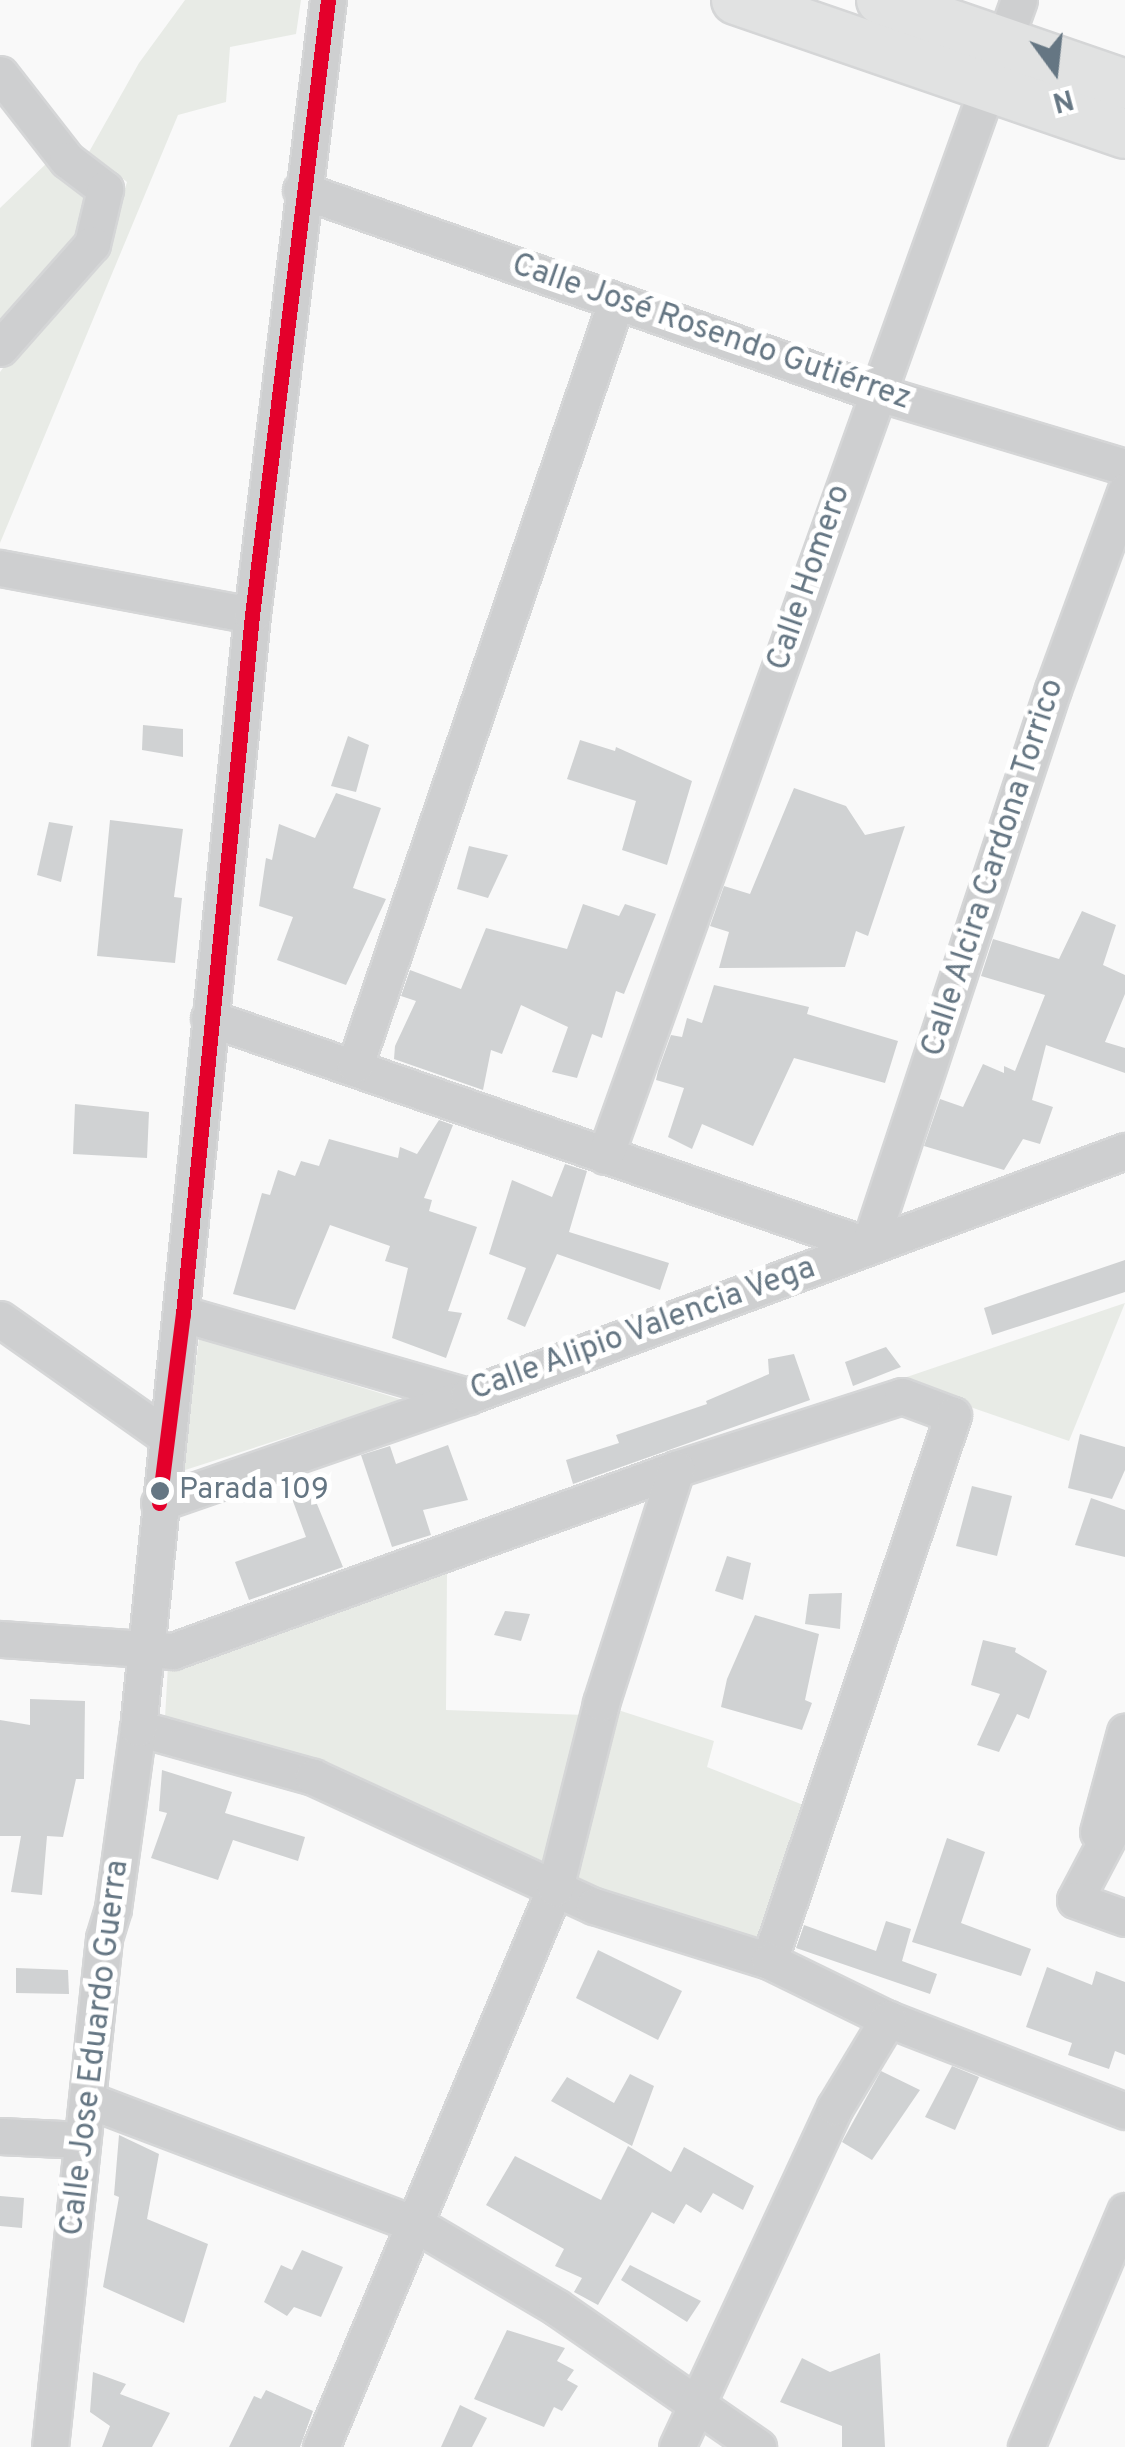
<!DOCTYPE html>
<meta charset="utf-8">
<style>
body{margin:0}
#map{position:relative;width:1125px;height:2447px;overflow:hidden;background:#f9f9f9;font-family:Overpass,sans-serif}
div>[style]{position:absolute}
.green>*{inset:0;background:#e8ebe6}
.building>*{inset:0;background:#d0d2d3}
.roads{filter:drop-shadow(2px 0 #d5d6d7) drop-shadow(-2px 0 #d5d6d7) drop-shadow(0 2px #d5d6d7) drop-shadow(0 -2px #d5d6d7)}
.minor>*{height:35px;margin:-17.5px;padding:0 17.5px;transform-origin:17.5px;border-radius:17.5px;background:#cecfd0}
.secondary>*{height:48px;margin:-24px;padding:0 24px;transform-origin:24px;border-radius:24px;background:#e1e2e2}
.bus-1>*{height:15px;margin:-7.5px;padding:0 7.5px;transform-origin:7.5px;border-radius:7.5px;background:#e4002b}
.dots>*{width:28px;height:28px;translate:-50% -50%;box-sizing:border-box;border:5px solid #fff;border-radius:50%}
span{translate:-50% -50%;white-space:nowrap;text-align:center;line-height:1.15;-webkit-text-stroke:10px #fff;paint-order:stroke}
.bus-label{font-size:30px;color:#657683}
.left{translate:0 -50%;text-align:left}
.street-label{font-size:32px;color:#657683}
.north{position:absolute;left:1005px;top:20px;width:100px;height:100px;-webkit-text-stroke:8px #fff;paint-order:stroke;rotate:165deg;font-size:28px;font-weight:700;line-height:40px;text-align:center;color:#657683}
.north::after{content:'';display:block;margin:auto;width:35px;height:45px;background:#657683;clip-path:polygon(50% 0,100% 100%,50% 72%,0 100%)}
</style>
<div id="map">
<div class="green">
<i style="clip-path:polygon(185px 0,301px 0,296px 34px,230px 47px,226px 102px,178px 115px,0 543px,0 372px,38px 322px,103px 260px,127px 182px,89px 152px,139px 63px)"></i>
<i style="clip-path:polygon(50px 160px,86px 192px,79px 241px,0 327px,0 208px)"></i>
<i style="clip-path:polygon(1125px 1303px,1069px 1441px,895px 1381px)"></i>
<i style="clip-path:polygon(199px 1338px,403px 1400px,182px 1471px)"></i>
<i style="clip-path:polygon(447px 1572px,446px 1710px,585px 1715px,550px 1864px,336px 1773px,165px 1718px,168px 1665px)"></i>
<i style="clip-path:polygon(615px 1709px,714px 1741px,707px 1767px,811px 1808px,765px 1949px,568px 1877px)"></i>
</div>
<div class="building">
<i style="clip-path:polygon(143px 725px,183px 729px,183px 757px,142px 750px)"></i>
<i style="clip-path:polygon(348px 736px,369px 745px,356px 792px,331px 786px)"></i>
<i style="clip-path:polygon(580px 740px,615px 751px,616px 747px,692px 781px,667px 865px,622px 850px,636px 801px,567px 779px)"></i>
<i style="clip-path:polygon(794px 788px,846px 806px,865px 835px,905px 826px,868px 936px,856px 931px,845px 967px,719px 968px,729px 932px,710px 926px,724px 886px,750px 894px)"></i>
<i style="clip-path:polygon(336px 793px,381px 808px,353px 888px,386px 899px,346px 985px,277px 960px,293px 917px,259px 906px,266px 858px,272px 860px,279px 824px,315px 838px)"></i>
<i style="clip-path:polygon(110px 820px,183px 829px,174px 897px,182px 898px,175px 963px,97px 956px)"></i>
<i style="clip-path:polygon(49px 822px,73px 826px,61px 882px,37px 875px)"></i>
<i style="clip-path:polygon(469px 846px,508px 855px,488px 898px,457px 889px)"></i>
<i style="clip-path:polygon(583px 904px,619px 916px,625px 904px,656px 914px,624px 994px,616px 991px,602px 1038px,592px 1034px,577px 1078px,552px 1072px,568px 1027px,521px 1005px,502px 1054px,491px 1050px,483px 1090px,394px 1059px,395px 1046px,416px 1001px,401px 996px,410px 970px,461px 989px,486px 928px,567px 949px)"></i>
<i style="clip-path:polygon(1082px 911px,1116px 925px,1103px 965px,1125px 975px,1125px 994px,1105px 1042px,1125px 1048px,1125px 1073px,1046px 1045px,1032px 1100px,1053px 1107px,1040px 1144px,1023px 1139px,1004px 1170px,924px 1146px,940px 1099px,963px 1107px,983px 1064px,1004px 1073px,1004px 1066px,1015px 1071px,1045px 995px,981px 976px,993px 939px,1059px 959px)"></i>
<i style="clip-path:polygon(714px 985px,809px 1007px,807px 1014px,898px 1041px,885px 1083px,794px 1058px,753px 1146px,702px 1124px,692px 1149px,668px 1137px,684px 1088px,656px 1080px,658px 1071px,671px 1035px,682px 1037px,687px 1018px,702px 1023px)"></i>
<i style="clip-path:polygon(75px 1104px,149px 1112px,147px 1158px,73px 1154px)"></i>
<i style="clip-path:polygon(439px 1120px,453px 1125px,424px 1198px,432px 1200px,429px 1211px,477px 1227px,448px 1311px,462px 1313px,446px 1358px,392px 1338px,408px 1268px,385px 1261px,390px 1246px,330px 1225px,295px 1310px,233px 1294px,262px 1193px,270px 1195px,278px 1170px,295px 1176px,301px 1161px,319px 1166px,329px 1139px,398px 1158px,400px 1147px,417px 1154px)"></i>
<i style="clip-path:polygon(565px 1164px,587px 1171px,569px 1232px,669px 1263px,660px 1290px,557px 1254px,525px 1327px,507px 1319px,526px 1268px,489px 1254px,512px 1180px,552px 1197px)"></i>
<i style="clip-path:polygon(1125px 1260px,1125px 1292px,992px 1335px,984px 1308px)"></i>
<i style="clip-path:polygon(886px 1347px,901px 1367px,853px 1386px,845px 1362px)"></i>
<i style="clip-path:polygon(794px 1354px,810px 1400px,573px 1484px,566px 1460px,619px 1443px,616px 1435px,707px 1404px,706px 1401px,769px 1374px,768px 1359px)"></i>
<i style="clip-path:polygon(1080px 1434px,1125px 1447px,1125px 1470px,1112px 1499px,1068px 1488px)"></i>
<i style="clip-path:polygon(448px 1445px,468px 1500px,423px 1510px,431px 1535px,392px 1547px,361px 1455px,390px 1446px,396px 1464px)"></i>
<i style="clip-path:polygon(305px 1475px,343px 1567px,249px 1600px,235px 1562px,306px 1537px,286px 1482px)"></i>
<i style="clip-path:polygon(972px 1486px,1012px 1496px,997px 1556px,956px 1546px)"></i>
<i style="clip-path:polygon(1091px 1498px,1125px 1510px,1125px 1557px,1075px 1545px)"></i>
<i style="clip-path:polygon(727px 1556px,751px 1563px,743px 1600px,715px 1591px)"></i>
<i style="clip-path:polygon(842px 1593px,840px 1629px,805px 1624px,809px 1594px)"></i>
<i style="clip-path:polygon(505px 1611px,530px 1614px,521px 1641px,494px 1635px)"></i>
<i style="clip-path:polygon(755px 1615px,819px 1634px,805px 1700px,812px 1703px,802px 1730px,721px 1707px,727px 1679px)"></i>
<i style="clip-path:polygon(983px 1640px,1016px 1648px,1015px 1652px,1047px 1671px,1029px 1719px,1017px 1714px,999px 1752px,977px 1745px,1000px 1694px,971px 1685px)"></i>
<i style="clip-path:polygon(30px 1699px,85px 1701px,84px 1779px,76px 1779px,63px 1837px,47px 1836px,42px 1895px,11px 1892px,21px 1836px,0 1836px,0 1720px,30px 1725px)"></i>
<i style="clip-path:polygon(162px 1770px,232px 1792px,225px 1813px,305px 1837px,298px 1861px,233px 1840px,218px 1880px,151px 1858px,167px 1813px,159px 1811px)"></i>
<i style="clip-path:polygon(947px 1838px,985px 1852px,961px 1923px,1031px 1949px,1021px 1976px,912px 1942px)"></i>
<i style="clip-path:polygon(886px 1921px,911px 1929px,902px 1961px,937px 1974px,930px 1994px,796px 1948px,804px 1925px,876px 1951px)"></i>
<i style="clip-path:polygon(598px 1950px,682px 1991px,658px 2040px,576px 1998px)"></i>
<i style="clip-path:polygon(1047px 1967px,1092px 1985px,1096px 1971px,1125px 1982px,1125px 2055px,1115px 2051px,1109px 2069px,1068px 2055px,1072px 2043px,1026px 2027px)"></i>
<i style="clip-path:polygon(16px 1968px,68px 1970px,69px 1994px,16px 1993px)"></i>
<i style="clip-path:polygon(952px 2066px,979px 2077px,955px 2130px,925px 2117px)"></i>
<i style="clip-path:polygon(881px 2071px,920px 2090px,872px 2160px,842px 2142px)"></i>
<i style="clip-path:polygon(630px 2074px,654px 2086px,632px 2146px,551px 2101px,567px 2077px,614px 2103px)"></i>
<i style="clip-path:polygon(119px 2135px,159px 2154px,147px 2219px,208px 2244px,184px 2323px,103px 2287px,119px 2197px,114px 2195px)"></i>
<i style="clip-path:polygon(628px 2146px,671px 2172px,684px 2147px,754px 2186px,743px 2210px,713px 2193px,701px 2213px,686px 2204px,674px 2224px,652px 2212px,598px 2305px,574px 2292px,582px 2278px,555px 2266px,564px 2249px,486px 2205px,515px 2156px,601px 2200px)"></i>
<i style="clip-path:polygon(0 2196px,24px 2198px,22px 2228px,0 2226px)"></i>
<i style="clip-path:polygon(302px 2250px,343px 2267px,321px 2317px,294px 2307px,287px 2316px,264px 2302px,281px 2265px,292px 2270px)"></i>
<i style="clip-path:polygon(630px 2265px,701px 2301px,687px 2322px,621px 2280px)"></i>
<i style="clip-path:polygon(507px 2330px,565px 2348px,557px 2361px,574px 2370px,567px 2380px,578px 2386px,562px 2411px,554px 2407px,544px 2427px,474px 2399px)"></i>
<i style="clip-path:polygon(880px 2353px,885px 2447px,842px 2447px,842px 2426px,780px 2402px,802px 2358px,830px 2372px)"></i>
<i style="clip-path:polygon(93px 2372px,126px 2384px,120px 2394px,170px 2413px,152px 2447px,102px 2447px,110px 2426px,90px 2412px)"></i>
<i style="clip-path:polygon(266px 2390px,313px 2411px,300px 2447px,229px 2447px,254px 2396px,261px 2399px)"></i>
<i style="clip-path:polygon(460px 2405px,487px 2418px,472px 2447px,441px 2447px)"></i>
</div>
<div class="roads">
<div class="minor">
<i style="left:0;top:74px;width:109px;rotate:52.1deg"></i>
<i style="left:67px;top:160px;width:48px;rotate:37.3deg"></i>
<i style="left:105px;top:189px;width:57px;rotate:103.3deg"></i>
<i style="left:92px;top:244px;width:139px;rotate:131.5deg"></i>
<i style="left:301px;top:190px;width:609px;rotate:19.39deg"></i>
<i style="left:875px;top:392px;width:261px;rotate:16.7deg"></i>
<i style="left:0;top:568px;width:256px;rotate:10.6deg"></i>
<i style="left:209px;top:1018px;width:698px;rotate:19.06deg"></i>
<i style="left:355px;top:1065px;width:806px;rotate:-71.12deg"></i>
<i style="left:605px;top:1156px;width:1228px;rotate:-70.3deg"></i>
<i style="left:869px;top:1246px;width:587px;rotate:-71.72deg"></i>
<i style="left:1053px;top:689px;width:210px;rotate:-69.9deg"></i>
<i style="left:183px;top:1314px;width:297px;rotate:16.1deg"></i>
<i style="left:0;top:1319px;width:204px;rotate:35.2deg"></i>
<i style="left:159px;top:1503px;width:327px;rotate:-19.1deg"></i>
<i style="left:468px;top:1396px;width:701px;rotate:-20.45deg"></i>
<i style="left:0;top:1639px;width:173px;rotate:4deg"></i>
<i style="left:173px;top:1651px;width:535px;rotate:-19.89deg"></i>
<i style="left:676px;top:1469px;width:237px;rotate:-17.9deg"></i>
<i style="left:902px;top:1396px;width:54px;rotate:20.4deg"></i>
<i style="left:953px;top:1415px;width:576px;rotate:108.62deg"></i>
<i style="left:138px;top:1728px;width:182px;rotate:15.6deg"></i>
<i style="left:313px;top:1777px;width:309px;rotate:24.7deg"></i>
<i style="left:594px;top:1906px;width:183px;rotate:17.4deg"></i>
<i style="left:769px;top:1961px;width:132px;rotate:26deg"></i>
<i style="left:888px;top:2019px;width:254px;rotate:21.2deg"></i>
<i style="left:1125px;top:1805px;width:107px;rotate:117.8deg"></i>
<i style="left:1075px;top:1900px;width:53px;rotate:19.8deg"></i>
<i style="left:1098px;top:1832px;width:104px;rotate:-74.9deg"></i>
<i style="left:88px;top:2100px;width:352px;rotate:20.8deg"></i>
<i style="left:417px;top:2225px;width:161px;rotate:30.5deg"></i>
<i style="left:556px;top:2307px;width:246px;rotate:34.7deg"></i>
<i style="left:0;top:2136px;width:82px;rotate:2.8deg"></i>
<i style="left:50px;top:2447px;width:512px;rotate:-83.94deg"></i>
<i style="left:104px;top:1938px;width:31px;rotate:-73deg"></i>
<i style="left:113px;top:1908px;width:182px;rotate:-82.1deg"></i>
<i style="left:138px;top:1728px;width:1119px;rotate:-84.15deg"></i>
<i style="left:252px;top:615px;width:620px;rotate:-82.96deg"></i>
<i style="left:321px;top:2447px;width:606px;rotate:-67.29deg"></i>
<i style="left:555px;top:1888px;width:191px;rotate:-76deg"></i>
<i style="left:601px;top:1703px;width:246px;rotate:-72.2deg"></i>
<i style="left:677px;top:2447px;width:375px;rotate:-65.1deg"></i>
<i style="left:835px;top:2107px;width:103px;rotate:-58.9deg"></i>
<i style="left:1026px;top:2447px;width:256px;rotate:-67.2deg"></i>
</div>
<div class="secondary">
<i style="left:736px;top:0;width:411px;rotate:19deg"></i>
<i style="left:881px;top:0;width:258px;rotate:19deg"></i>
</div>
</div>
<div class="bus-1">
<i style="left:159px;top:1503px;width:191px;rotate:-82.8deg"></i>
<i style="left:183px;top:1314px;width:702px;rotate:-84.36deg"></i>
<i style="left:252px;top:615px;width:620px;rotate:-82.96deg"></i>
</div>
<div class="dots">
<i style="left:160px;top:1491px;background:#657683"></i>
</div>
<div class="bus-label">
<span class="left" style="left:179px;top:1491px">Parada 109</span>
</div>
<div class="street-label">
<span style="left:711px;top:333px;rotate:19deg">Calle José Rosendo Gutiérrez</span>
<span style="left:810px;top:578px;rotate:-71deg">Calle Homero</span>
<span style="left:994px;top:868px;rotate:-72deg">Calle Alcira Cardona Torrico</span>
<span style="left:643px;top:1330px;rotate:-20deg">Calle Alipio Valencia Vega</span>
<span style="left:96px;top:2048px;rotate:-83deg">Calle Jose Eduardo Guerra</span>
</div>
<div class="north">N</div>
</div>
